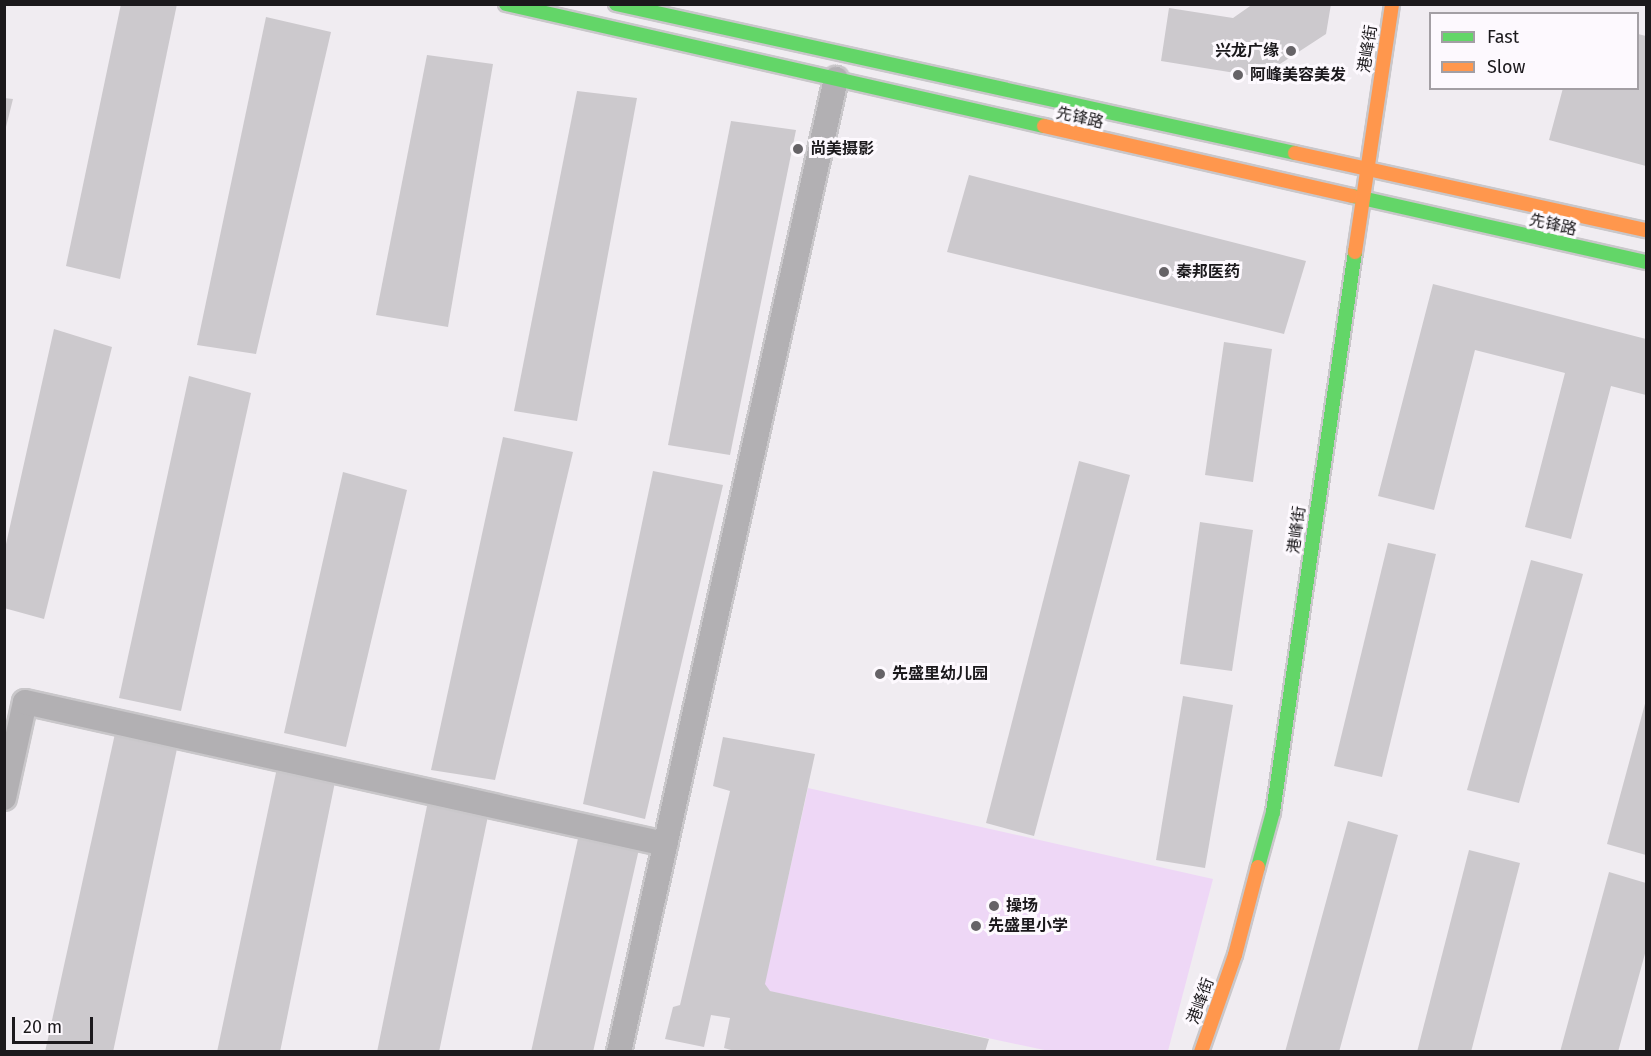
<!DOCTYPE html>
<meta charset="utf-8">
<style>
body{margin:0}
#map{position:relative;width:1651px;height:1056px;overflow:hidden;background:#f0ecf1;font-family:"Fira Sans","Noto Sans SC",sans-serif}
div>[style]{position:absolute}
.green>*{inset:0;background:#eed7f6}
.building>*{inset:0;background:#ccc9cd}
.roads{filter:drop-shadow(2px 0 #c9c7ca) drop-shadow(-2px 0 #c9c7ca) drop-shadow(0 2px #c9c7ca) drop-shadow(0 -2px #c9c7ca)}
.street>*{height:24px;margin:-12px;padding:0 12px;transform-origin:12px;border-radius:12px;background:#b2b0b3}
.fast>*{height:14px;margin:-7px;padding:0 7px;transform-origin:7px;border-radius:7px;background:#63d668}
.slow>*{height:14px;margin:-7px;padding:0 7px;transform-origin:7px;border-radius:7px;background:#ff974d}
.dots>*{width:16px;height:16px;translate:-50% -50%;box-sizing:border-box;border:3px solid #fdf9fe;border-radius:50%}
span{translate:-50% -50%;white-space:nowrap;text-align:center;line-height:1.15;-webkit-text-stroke:6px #fdf9fe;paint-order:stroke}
.street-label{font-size:16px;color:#1b191c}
.poi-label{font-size:16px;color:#1b191c;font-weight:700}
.right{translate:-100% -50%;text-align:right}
.left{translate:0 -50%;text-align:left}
.frame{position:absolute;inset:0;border:6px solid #1b191c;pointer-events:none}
.legend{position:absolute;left:1429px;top:12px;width:210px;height:78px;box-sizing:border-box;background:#fdf9fe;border:2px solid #a39fa4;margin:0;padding:8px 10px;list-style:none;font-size:18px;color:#1b191c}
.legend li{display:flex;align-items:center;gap:12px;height:30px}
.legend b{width:30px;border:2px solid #a39fa4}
.scale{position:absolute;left:12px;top:1017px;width:81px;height:27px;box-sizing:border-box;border:3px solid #1b191c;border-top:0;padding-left:8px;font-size:18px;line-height:21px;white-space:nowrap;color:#1b191c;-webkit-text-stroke:4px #fdf9fe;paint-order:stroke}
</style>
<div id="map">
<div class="green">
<i style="clip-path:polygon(808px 788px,1213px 879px,1168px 1051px,1049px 1051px,763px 990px)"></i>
</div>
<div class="building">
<i style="clip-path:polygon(121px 4px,177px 4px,120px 279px,66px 266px)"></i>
<i style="clip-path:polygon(1253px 4px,1331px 4px,1326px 34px,1260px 77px,1161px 61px,1169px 8px,1233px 18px)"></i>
<i style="clip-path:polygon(266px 17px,331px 32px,256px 354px,197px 345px)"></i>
<i style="clip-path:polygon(1638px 34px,1646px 36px,1646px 166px,1549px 140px,1563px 88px,1638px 88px)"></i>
<i style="clip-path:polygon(427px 55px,493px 64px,448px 327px,376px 315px)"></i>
<i style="clip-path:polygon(577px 91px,637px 98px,577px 421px,514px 411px)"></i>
<i style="clip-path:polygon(4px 98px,13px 99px,5px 131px,4px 131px)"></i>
<i style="clip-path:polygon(731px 121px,796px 130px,730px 455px,668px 445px)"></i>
<i style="clip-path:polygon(969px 175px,1306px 261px,1284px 334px,947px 252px)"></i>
<i style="clip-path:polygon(1433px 284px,1646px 339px,1646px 395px,1611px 386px,1571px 539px,1525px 527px,1565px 373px,1475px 350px,1434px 510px,1378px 496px)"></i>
<i style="clip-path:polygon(54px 329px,112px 347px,44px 619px,4px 608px,4px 553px)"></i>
<i style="clip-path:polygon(1224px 342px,1272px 349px,1253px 482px,1205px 475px)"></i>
<i style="clip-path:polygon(189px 376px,251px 393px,181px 711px,119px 698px)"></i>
<i style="clip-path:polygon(503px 437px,573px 452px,495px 780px,431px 770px)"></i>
<i style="clip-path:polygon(1079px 461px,1130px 475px,1034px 836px,986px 823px)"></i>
<i style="clip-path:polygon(653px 471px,723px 485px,645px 819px,583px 804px)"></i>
<i style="clip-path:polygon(343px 472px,407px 490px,346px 747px,284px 733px)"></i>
<i style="clip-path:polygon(1200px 522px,1253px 530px,1232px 671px,1180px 664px)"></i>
<i style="clip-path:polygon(1388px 543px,1436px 554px,1382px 777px,1334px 766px)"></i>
<i style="clip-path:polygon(1531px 560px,1583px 574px,1519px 803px,1467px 790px)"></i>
<i style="clip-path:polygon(1183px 696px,1233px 705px,1205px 868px,1156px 860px)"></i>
<i style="clip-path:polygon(1646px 700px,1646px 855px,1607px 844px)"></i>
<i style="clip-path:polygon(116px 729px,178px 744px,113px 1052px,45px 1052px)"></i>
<i style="clip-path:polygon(723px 737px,815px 754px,765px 984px,770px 991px,989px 1039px,985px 1052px,738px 1052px,724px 1048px,730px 1018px,711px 1015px,704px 1047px,665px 1039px,673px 1007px,680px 1005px,730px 791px,713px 786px)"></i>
<i style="clip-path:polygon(277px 768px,335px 782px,280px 1052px,217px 1052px)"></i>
<i style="clip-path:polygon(428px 801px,488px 816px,439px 1052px,377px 1052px)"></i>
<i style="clip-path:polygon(1348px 821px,1398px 835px,1339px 1052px,1285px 1052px)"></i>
<i style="clip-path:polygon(579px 834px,639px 849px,593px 1052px,531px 1052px)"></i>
<i style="clip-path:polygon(1469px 850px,1520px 863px,1471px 1052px,1417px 1052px)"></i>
<i style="clip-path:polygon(1609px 872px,1646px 883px,1646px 950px,1618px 1052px,1560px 1052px)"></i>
</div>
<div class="roads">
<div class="street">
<i style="left:4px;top:798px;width:98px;rotate:-77.7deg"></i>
<i style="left:25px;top:702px;width:656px;rotate:12.51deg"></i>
<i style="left:619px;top:1052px;width:997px;rotate:-77.43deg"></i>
</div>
<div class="fast">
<i style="left:506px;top:4px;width:552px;rotate:12.78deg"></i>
<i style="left:616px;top:4px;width:695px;rotate:12.38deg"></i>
<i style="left:1353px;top:196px;width:300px;rotate:12.7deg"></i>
<i style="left:1258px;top:867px;width:57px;rotate:-74.7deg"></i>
<i style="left:1273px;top:812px;width:566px;rotate:-81.67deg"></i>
</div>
<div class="slow">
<i style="left:1044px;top:126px;width:317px;rotate:12.8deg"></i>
<i style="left:1295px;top:153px;width:359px;rotate:12.4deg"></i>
<i style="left:1355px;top:252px;width:251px;rotate:-81.5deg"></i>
<i style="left:1201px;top:1052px;width:103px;rotate:-70.7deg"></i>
<i style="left:1235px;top:955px;width:91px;rotate:-75.4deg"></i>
</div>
</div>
<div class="dots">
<i style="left:1291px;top:51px;background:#666367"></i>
<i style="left:1238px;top:75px;background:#666367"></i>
<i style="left:798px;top:149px;background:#666367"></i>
<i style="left:1164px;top:272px;background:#666367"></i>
<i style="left:880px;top:674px;background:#666367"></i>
<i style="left:994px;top:906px;background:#666367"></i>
<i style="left:976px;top:926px;background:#666367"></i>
</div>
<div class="street-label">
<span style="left:1368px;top:49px;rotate:-81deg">港峰街</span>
<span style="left:1080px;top:118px;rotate:13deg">先锋路</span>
<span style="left:1553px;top:225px;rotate:13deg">先锋路</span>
<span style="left:1297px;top:530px;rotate:-82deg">港峰街</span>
<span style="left:1201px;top:1001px;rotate:-70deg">港峰街</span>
</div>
<div class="poi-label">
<span class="right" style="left:1279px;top:51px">兴龙广缘</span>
<span class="left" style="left:1250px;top:75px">阿峰美容美发</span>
<span class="left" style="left:810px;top:149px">尚美摄影</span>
<span class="left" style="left:1176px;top:272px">秦邦医药</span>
<span class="left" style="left:892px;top:674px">先盛里幼儿园</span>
<span class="left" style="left:1006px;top:906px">操场</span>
<span class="left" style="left:988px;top:926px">先盛里小学</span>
</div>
<div class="frame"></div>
<ul class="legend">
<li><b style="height:8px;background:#63d668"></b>Fast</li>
<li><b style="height:8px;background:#ff974d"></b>Slow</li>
</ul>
<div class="scale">20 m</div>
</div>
